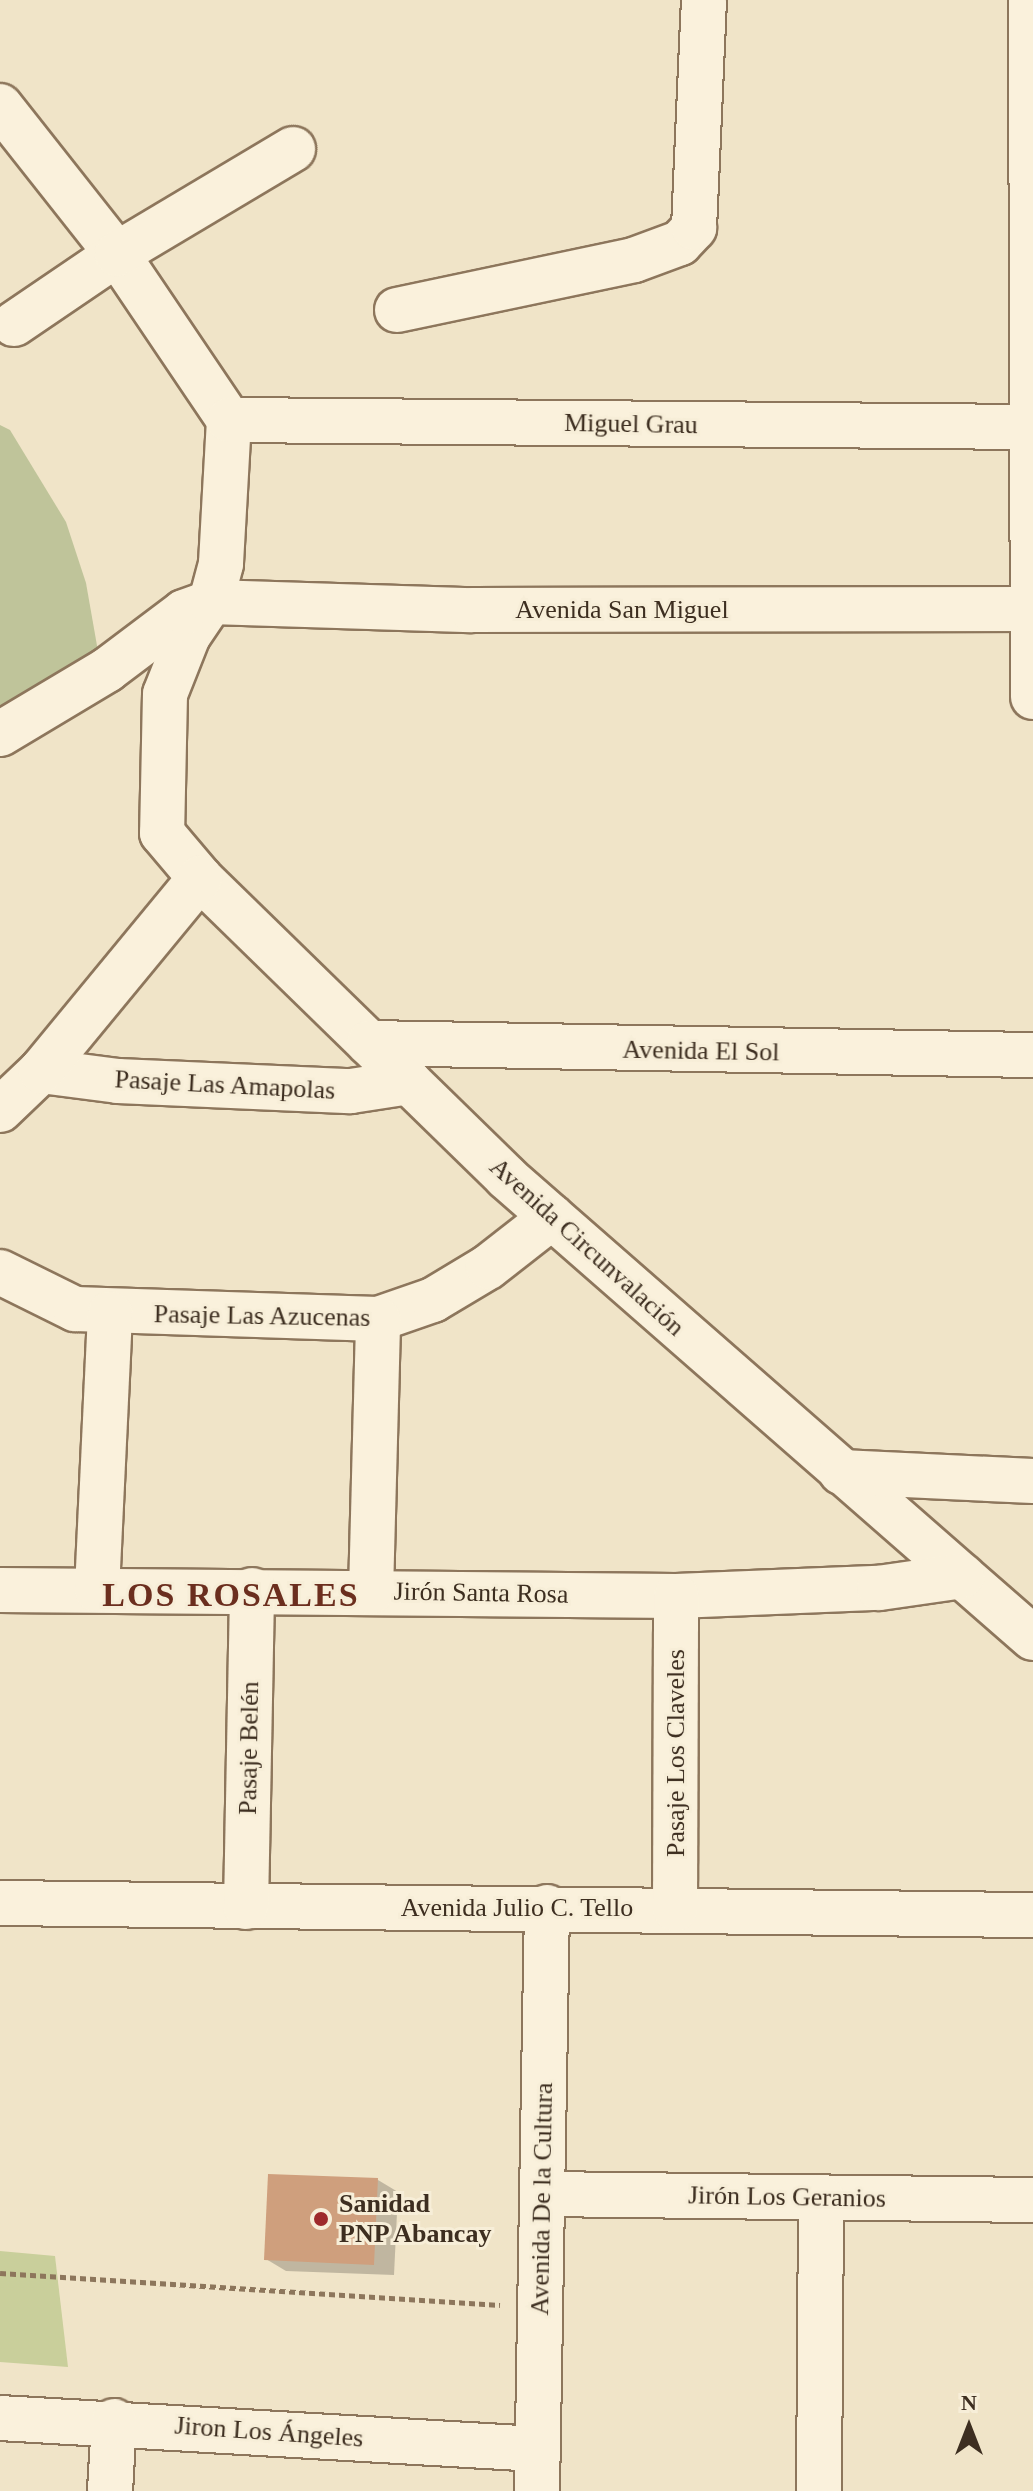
<!DOCTYPE html>
<meta charset="utf-8">
<style>
body{margin:0}
#map{position:relative;width:1033px;height:2491px;overflow:hidden;background:#f0e4c8;font-family:"Times New Roman",serif}
div>[style]{position:absolute}
.green>*{inset:0;background:#c9cf9b}
.cemetery>*{inset:0;background:#bfc49a}
.shadow>*{inset:0;background:#0003}
.building>*{inset:0;background:#cf9f7d}
.path>*{height:5px;margin-top:-2.5px;transform-origin:0;background:repeating-linear-gradient(90deg,#8d765c 0 6px,transparent 0 10px)}
.roads{filter:drop-shadow(2px 0 #8d765c) drop-shadow(-2px 0 #8d765c) drop-shadow(0 2px #8d765c) drop-shadow(0 -2px #8d765c)}
.minor>*{height:44px;margin:-22px;padding:0 22px;transform-origin:22px;border-radius:22px;background:#faf1dc}
.dots>*{width:22px;height:22px;translate:-50% -50%;box-sizing:border-box;border:4px solid #f7eed8;border-radius:50%}
span{translate:-50% -50%;white-space:nowrap;text-align:center;line-height:1.15;-webkit-text-stroke:6px #f7eed8;paint-order:stroke}
.street-label{font-size:26px;color:#3d2e20}
.poi-label{font-size:26px;color:#3d2e20;font-weight:700}
.left{translate:0 -50%;text-align:left}
.district-label{font-size:34px;color:#6b2e1e;font-weight:700;letter-spacing:2px}
.north{position:absolute;left:929px;top:2387px;width:80px;height:80px;-webkit-text-stroke:6px #f7eed8;paint-order:stroke;rotate:0deg;font-size:22px;font-weight:700;line-height:32px;text-align:center;color:#3d2e20}
.north::after{content:'';display:block;margin:auto;width:28px;height:36px;background:#3d2e20;clip-path:polygon(50% 0,100% 100%,50% 72%,0 100%)}
</style>
<div id="map">
<div class="green">
<i style="clip-path:polygon(0 2251px,55px 2256px,68px 2367px,0 2362px)"></i>
</div>
<div class="cemetery">
<i style="clip-path:polygon(0 425px,10px 430px,66px 522px,86px 583px,99px 657px,0 718px)"></i>
</div>
<div class="shadow">
<i style="clip-path:polygon(378px 2180px,398px 2192px,394px 2275px,286px 2271px,266px 2259px)"></i>
</div>
<div class="building">
<i style="clip-path:polygon(268px 2174px,378px 2178px,374px 2265px,264px 2260px)"></i>
</div>
<div class="path">
<i style="left:0;top:2273px;width:501px;rotate:3.66deg"></i>
</div>
<div class="roads">
<div class="minor">
<i style="left:1031px;top:0;width:697px;rotate:89.84deg"></i>
<i style="left:0;top:106px;width:189px;rotate:51.7deg"></i>
<i style="left:117px;top:254px;width:200px;rotate:56deg"></i>
<i style="left:229px;top:420px;width:144px;rotate:93.2deg"></i>
<i style="left:221px;top:564px;width:39px;rotate:105deg"></i>
<i style="left:211px;top:602px;width:41px;rotate:124.1deg"></i>
<i style="left:188px;top:636px;width:62px;rotate:111.6deg"></i>
<i style="left:165px;top:694px;width:139px;rotate:91.2deg"></i>
<i style="left:162px;top:833px;width:59px;rotate:49.8deg"></i>
<i style="left:200px;top:878px;width:428px;rotate:44.3deg"></i>
<i style="left:506px;top:1177px;width:700px;rotate:41.18deg"></i>
<i style="left:397px;top:310px;width:242px;rotate:-11.9deg"></i>
<i style="left:634px;top:260px;width:49px;rotate:-20.3deg"></i>
<i style="left:680px;top:243px;width:21px;rotate:-47deg"></i>
<i style="left:694px;top:228px;width:228px;rotate:-87.5deg"></i>
<i style="left:14px;top:324px;width:125px;rotate:-34.2deg"></i>
<i style="left:117px;top:254px;width:205px;rotate:-30.8deg"></i>
<i style="left:229px;top:420px;width:803px;rotate:0.5deg"></i>
<i style="left:0;top:734px;width:125px;rotate:-30.9deg"></i>
<i style="left:107px;top:670px;width:96px;rotate:-37deg"></i>
<i style="left:184px;top:612px;width:29px;rotate:-20deg"></i>
<i style="left:211px;top:602px;width:261px;rotate:1.8deg"></i>
<i style="left:472px;top:610px;width:561px;rotate:-0.1deg"></i>
<i style="left:369px;top:1043px;width:664px;rotate:1.04deg"></i>
<i style="left:41px;top:1071px;width:78px;rotate:7.4deg"></i>
<i style="left:118px;top:1081px;width:233px;rotate:2.5deg"></i>
<i style="left:351px;top:1091px;width:59px;rotate:-8.8deg"></i>
<i style="left:0;top:1110px;width:57px;rotate:-43.6deg"></i>
<i style="left:41px;top:1071px;width:250px;rotate:-50.5deg"></i>
<i style="left:0;top:1272px;width:84px;rotate:26.3deg"></i>
<i style="left:75px;top:1309px;width:303px;rotate:1.9deg"></i>
<i style="left:378px;top:1319px;width:58px;rotate:-19.1deg"></i>
<i style="left:433px;top:1300px;width:64px;rotate:-31deg"></i>
<i style="left:488px;top:1267px;width:81px;rotate:-38deg"></i>
<i style="left:841px;top:1472px;width:192px;rotate:2.7deg"></i>
<i style="left:0;top:1590px;width:676px;rotate:0.51deg"></i>
<i style="left:676px;top:1596px;width:203px;rotate:-2.3deg"></i>
<i style="left:879px;top:1588px;width:84px;rotate:-8.2deg"></i>
<i style="left:97px;top:1590px;width:277px;rotate:-87.3deg"></i>
<i style="left:371px;top:1592px;width:273px;rotate:-88.5deg"></i>
<i style="left:0;top:1903px;width:1033px;rotate:0.67deg"></i>
<i style="left:246px;top:1907px;width:317px;rotate:-88.9deg"></i>
<i style="left:675px;top:1909px;width:313px;rotate:-89.8deg"></i>
<i style="left:542px;top:2194px;width:491px;rotate:0.7deg"></i>
<i style="left:0;top:2418px;width:539px;rotate:3.3deg"></i>
<i style="left:110px;top:2491px;width:70px;rotate:-86.7deg"></i>
<i style="left:537px;top:2491px;width:584px;rotate:-89.02deg"></i>
<i style="left:819px;top:2491px;width:294px;rotate:-89.6deg"></i>
</div>
</div>
<div class="dots">
<i style="left:321px;top:2219px;background:#9e2a2b"></i>
</div>
<div class="street-label">
<span style="left:631px;top:424px;rotate:1deg">Miguel Grau</span>
<span style="left:622px;top:610px">Avenida San Miguel</span>
<span style="left:701px;top:1051px;rotate:1deg">Avenida El Sol</span>
<span style="left:225px;top:1085px;rotate:3deg">Pasaje Las Amapolas</span>
<span style="left:587px;top:1247px;rotate:42deg">Avenida Circunvalación</span>
<span style="left:262px;top:1316px;rotate:1deg">Pasaje Las Azucenas</span>
<span style="left:481px;top:1593px;rotate:1deg">Jirón Santa Rosa</span>
<span style="left:249px;top:1748px;rotate:-89deg">Pasaje Belén</span>
<span style="left:676px;top:1753px;rotate:-90deg">Pasaje Los Claveles</span>
<span style="left:517px;top:1908px">Avenida Julio C. Tello</span>
<span style="left:787px;top:2197px;rotate:1deg">Jirón Los Geranios</span>
<span style="left:542px;top:2199px;rotate:-89deg">Avenida De la Cultura</span>
<span style="left:269px;top:2432px;rotate:4deg">Jiron Los Ángeles</span>
</div>
<div class="poi-label">
<span class="left" style="left:339px;top:2219px">Sanidad<br>PNP Abancay</span>
</div>
<div class="district-label">
<span style="left:231px;top:1595px">LOS ROSALES</span>
</div>
<div class="north">N</div>
</div>
